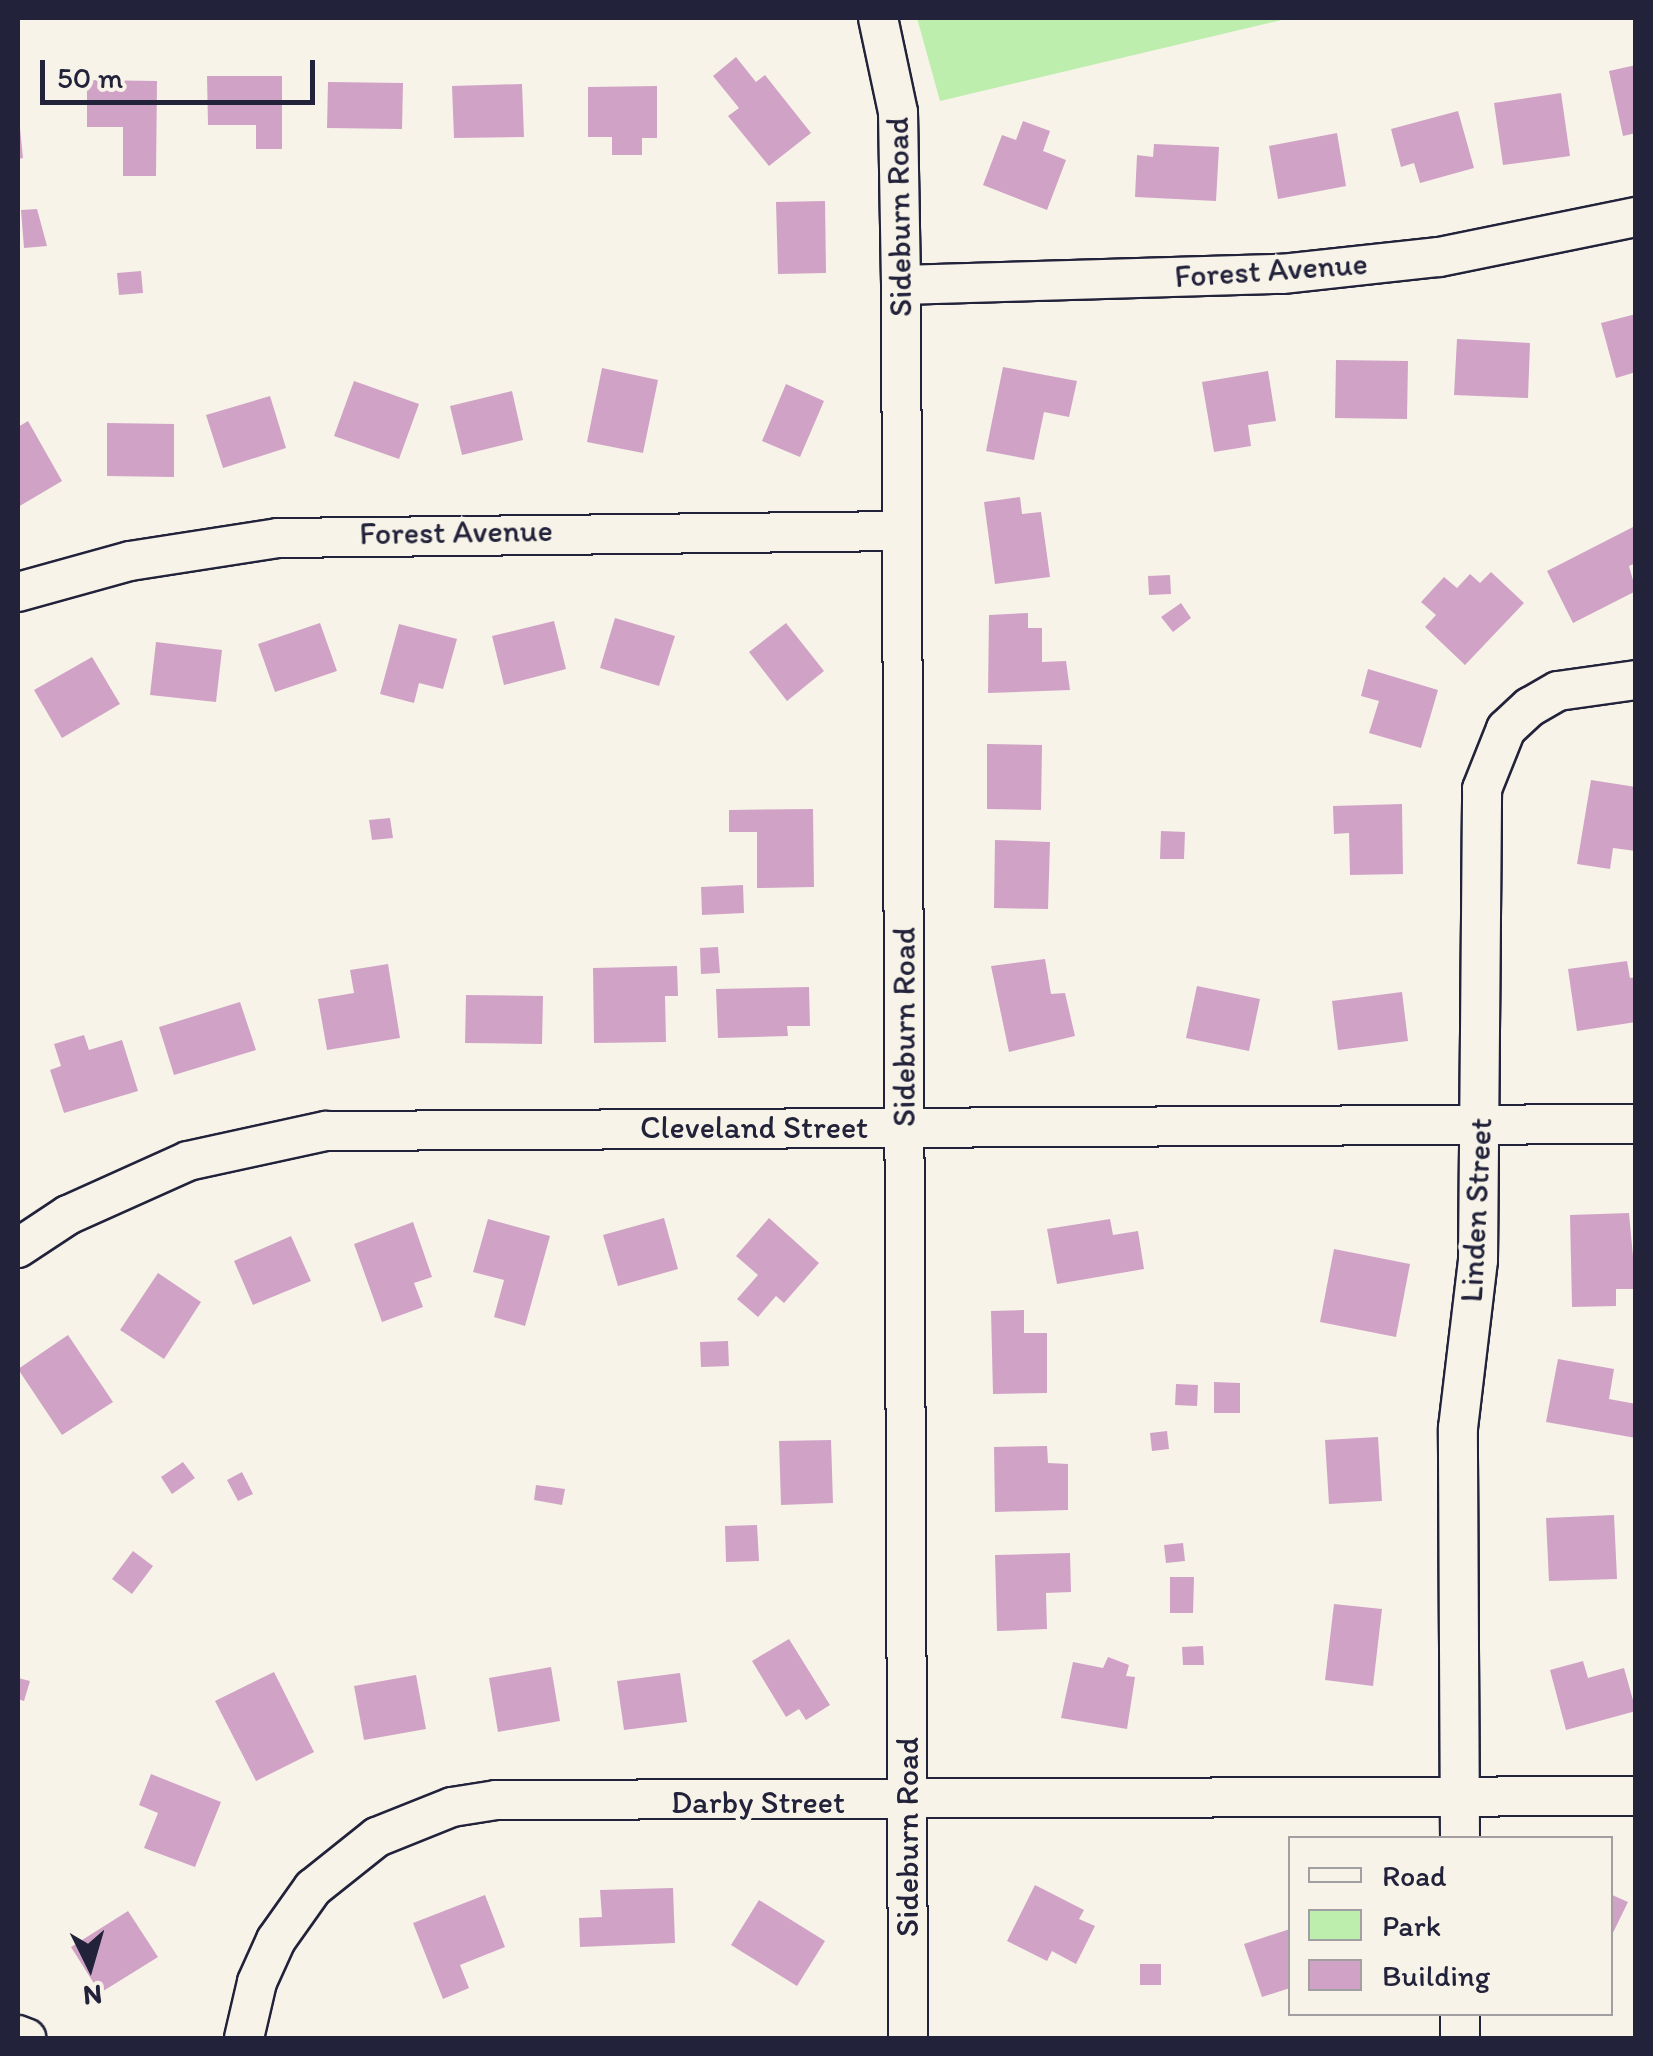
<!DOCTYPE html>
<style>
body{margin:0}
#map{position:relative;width:1653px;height:2056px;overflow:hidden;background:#f7f3e8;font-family:Itim,sans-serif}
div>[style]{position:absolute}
.green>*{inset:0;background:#beeead}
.building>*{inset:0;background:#d0a3c6}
.roads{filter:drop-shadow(2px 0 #22223b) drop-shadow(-2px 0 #22223b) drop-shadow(0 2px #22223b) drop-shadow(0 -2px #22223b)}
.street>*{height:38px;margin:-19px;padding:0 19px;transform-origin:19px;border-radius:19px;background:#f7f3e8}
span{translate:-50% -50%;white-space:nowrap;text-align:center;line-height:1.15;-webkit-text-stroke:9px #f7f3e8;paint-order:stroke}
.street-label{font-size:32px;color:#22223b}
.frame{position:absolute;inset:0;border:20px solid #22223b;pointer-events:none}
.legend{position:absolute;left:1288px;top:1836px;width:325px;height:180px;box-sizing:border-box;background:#f7f3e8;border:2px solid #a29fa3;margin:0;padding:12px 18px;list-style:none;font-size:30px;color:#22223b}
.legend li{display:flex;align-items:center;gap:20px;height:50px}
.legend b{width:50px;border:2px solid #a29fa3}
.north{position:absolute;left:40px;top:1916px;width:100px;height:100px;-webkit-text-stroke:8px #f7f3e8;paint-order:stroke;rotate:175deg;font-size:28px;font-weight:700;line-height:40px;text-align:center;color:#22223b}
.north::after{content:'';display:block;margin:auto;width:35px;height:45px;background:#22223b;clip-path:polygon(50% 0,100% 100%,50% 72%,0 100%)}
.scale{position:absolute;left:40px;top:60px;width:275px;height:45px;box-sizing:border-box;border:5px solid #22223b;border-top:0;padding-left:12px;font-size:30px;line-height:35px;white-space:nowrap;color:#22223b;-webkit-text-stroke:8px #f7f3e8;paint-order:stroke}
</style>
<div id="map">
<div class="green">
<i style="clip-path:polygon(917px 18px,1290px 18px,940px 101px)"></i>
</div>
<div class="building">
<i style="clip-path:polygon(736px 57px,756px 82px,765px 75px,811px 133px,769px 166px,728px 116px,739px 108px,713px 76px)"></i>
<i style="clip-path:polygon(1636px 65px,1636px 133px,1623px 136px,1609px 71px)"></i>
<i style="clip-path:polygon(207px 76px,282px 76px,282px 149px,256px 149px,256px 125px,208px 125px)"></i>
<i style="clip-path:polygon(87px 80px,157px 81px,156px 176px,123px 176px,123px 127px,87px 127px)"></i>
<i style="clip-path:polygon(328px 82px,403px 83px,402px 129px,327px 128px)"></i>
<i style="clip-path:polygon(522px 84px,524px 137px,454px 138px,452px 86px)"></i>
<i style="clip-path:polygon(657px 86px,657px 138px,642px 138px,642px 155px,612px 155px,612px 137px,588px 137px,588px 87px)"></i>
<i style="clip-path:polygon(1561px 93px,1570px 156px,1503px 165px,1494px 103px)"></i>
<i style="clip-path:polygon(18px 108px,23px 158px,18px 159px)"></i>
<i style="clip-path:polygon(1458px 111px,1474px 168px,1420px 183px,1414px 163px,1401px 167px,1391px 129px)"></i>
<i style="clip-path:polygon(1023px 121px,1050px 131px,1043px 151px,1066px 160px,1047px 210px,983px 185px,1002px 135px,1016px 140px)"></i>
<i style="clip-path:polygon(1337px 133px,1346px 186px,1278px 199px,1269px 146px)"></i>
<i style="clip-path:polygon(1154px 144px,1219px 147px,1216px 201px,1135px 197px,1137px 155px,1153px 157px)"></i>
<i style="clip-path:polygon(825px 201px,826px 273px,778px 274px,776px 202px)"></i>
<i style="clip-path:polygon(37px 209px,47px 246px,24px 248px,21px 210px)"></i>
<i style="clip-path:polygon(141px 271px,143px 293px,119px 295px,117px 273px)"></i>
<i style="clip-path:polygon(1636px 314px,1636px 372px,1616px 378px,1601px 323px)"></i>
<i style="clip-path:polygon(1457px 339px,1530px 343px,1528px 398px,1454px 395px)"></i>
<i style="clip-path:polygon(1336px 360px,1408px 361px,1407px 419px,1335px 418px)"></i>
<i style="clip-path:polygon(1003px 367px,1077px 381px,1069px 417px,1044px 412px,1034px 460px,986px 451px)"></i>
<i style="clip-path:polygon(602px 368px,658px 380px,643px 453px,587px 442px)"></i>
<i style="clip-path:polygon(1268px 371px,1276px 421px,1248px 425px,1251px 446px,1214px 452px,1202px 382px)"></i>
<i style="clip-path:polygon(354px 381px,419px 404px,399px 459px,334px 436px)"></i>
<i style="clip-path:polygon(786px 384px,824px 401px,800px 457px,762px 441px)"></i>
<i style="clip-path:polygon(512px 391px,523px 440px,462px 455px,450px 406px)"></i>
<i style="clip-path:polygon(270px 396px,286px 448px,223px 468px,206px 415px)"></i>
<i style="clip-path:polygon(28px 421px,62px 481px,18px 507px,18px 427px)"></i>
<i style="clip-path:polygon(107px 423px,174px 424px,174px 477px,107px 476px)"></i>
<i style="clip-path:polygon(1020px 497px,1022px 514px,1041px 512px,1050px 577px,995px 584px,984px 502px)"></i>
<i style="clip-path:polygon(1633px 527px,1636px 563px,1629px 566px,1636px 591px,1573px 623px,1547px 571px)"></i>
<i style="clip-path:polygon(1491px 572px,1524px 603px,1465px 665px,1425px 627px,1436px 615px,1421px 602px,1444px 577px,1457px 588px,1470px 574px,1480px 583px)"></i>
<i style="clip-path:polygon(1170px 575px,1171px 594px,1149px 595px,1148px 576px)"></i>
<i style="clip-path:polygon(1181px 603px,1191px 618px,1173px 632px,1161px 617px)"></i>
<i style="clip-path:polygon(1028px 613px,1028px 628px,1042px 628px,1042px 662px,1066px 661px,1070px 690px,988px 693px,989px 615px)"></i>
<i style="clip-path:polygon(615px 618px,675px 636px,659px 686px,600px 668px)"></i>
<i style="clip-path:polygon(554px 621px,566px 669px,504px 685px,492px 636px)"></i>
<i style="clip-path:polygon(320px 623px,337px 671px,275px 692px,258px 644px)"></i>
<i style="clip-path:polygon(786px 623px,824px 671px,787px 701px,749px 652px)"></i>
<i style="clip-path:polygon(399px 624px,457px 639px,443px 689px,419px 683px,414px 703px,380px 694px)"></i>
<i style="clip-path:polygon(156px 642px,222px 650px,216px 702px,150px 695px)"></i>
<i style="clip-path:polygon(92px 657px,120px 704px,62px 738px,34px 690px)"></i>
<i style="clip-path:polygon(1368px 669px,1438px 690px,1421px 748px,1369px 733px,1379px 701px,1361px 696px)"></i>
<i style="clip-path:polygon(987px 744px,1042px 745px,1041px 810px,987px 809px)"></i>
<i style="clip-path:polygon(1591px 780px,1636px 787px,1636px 851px,1613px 848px,1610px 869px,1577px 864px)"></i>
<i style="clip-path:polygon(1402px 804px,1403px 874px,1350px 875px,1349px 833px,1334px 834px,1333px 806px)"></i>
<i style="clip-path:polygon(813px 809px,814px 887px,757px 888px,757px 832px,729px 832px,729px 810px)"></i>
<i style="clip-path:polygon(390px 818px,393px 838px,372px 840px,369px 820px)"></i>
<i style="clip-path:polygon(1161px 831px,1185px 832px,1184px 859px,1160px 859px)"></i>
<i style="clip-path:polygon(995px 840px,1050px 842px,1048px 909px,994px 908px)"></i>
<i style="clip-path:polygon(743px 885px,744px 913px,702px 915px,701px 887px)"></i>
<i style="clip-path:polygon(718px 947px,720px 973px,701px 974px,700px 948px)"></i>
<i style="clip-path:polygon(1045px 959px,1051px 994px,1065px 993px,1075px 1036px,1009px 1052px,991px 966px)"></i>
<i style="clip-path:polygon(1627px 961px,1630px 978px,1636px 977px,1636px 1022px,1577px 1031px,1568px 969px)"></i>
<i style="clip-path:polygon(388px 964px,400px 1038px,327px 1050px,318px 999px,354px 993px,350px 970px)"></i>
<i style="clip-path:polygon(677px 966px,678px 996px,665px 996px,666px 1042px,594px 1043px,593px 968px)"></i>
<i style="clip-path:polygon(1197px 986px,1260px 999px,1249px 1051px,1186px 1038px)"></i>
<i style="clip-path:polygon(809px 987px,810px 1026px,787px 1026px,788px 1036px,718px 1038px,716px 989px)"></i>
<i style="clip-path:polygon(1402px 992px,1408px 1041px,1338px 1050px,1332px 1001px)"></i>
<i style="clip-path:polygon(466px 995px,543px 996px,542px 1044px,465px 1043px)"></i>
<i style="clip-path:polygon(240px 1002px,256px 1050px,174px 1075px,159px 1027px)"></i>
<i style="clip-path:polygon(84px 1035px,89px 1050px,122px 1040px,138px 1091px,64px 1113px,50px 1070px,61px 1066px,54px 1044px)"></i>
<i style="clip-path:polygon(1629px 1213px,1636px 1289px,1616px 1289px,1616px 1306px,1572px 1307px,1570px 1215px)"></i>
<i style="clip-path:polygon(664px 1218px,678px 1269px,618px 1286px,603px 1235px)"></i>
<i style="clip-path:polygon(769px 1218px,819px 1263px,784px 1303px,776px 1296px,758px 1317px,737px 1299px,758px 1275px,736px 1256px)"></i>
<i style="clip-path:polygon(488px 1219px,550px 1236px,525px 1326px,494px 1317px,504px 1280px,473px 1272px)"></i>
<i style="clip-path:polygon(1110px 1219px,1113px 1235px,1138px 1231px,1144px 1269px,1057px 1284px,1047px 1229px)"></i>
<i style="clip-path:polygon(413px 1222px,432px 1277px,414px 1283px,423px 1307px,382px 1322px,354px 1244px)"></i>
<i style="clip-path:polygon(291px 1236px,311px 1281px,253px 1305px,234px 1261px)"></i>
<i style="clip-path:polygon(1334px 1249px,1410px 1264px,1396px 1337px,1320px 1322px)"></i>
<i style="clip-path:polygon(158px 1273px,201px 1302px,164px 1359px,120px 1330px)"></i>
<i style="clip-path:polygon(1024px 1310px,1024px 1333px,1047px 1333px,1047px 1393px,993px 1394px,991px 1311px)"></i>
<i style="clip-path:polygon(68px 1335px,113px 1402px,62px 1435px,18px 1369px)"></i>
<i style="clip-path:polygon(728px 1341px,729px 1366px,701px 1367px,700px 1342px)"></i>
<i style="clip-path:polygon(1558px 1359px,1614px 1369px,1609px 1399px,1636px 1404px,1636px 1438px,1546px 1422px)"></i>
<i style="clip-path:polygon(1214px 1382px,1240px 1383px,1240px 1413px,1214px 1413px)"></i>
<i style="clip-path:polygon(1176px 1384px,1198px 1385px,1197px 1406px,1175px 1405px)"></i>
<i style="clip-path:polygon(1167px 1431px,1169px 1449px,1152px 1451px,1150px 1433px)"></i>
<i style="clip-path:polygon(1378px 1437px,1382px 1501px,1329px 1504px,1325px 1440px)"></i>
<i style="clip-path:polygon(831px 1440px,833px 1503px,781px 1505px,779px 1441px)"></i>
<i style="clip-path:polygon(1047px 1446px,1048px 1463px,1068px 1464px,1068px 1510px,995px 1512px,994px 1447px)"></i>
<i style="clip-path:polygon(183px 1462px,195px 1478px,172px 1494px,161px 1477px)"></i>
<i style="clip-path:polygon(242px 1472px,253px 1494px,238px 1501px,227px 1480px)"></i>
<i style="clip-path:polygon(536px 1485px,565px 1489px,562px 1505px,534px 1500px)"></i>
<i style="clip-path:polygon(1614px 1515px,1617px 1579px,1549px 1581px,1546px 1518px)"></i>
<i style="clip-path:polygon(757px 1525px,759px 1561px,726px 1562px,725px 1526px)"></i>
<i style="clip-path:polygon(1183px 1543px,1185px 1561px,1166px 1563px,1164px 1545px)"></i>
<i style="clip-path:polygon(133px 1551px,153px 1566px,132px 1594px,112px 1579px)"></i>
<i style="clip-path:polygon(1070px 1553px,1071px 1592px,1046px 1593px,1047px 1629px,997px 1631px,995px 1555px)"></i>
<i style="clip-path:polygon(1170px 1577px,1194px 1577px,1193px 1613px,1170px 1613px)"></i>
<i style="clip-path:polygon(1334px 1604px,1382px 1609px,1373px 1686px,1325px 1680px)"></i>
<i style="clip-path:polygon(789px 1639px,830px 1705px,806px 1720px,799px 1709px,786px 1717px,752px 1661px)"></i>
<i style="clip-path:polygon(1203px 1646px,1204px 1665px,1183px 1665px,1182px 1647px)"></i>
<i style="clip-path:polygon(1108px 1657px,1129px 1665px,1126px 1676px,1135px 1677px,1127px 1729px,1061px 1718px,1073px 1662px,1103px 1668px)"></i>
<i style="clip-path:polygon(1583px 1661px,1588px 1678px,1624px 1668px,1636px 1711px,1566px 1730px,1550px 1670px)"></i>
<i style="clip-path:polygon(551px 1667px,560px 1721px,498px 1732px,489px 1678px)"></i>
<i style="clip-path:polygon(274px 1672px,314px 1752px,256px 1781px,215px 1701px)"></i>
<i style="clip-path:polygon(680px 1673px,687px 1722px,624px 1730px,617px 1681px)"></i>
<i style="clip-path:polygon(416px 1675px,426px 1729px,364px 1740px,354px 1686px)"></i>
<i style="clip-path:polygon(18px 1678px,30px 1681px,24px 1701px,18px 1699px)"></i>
<i style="clip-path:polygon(151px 1774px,221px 1802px,195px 1867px,144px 1848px,158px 1813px,139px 1805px)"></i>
<i style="clip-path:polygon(1035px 1885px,1084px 1910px,1079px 1919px,1095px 1926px,1076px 1964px,1052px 1951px,1047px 1961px,1007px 1941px)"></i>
<i style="clip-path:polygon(673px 1888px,675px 1943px,580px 1947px,579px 1918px,602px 1917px,600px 1890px)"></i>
<i style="clip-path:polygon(1610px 1894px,1628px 1902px,1610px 1939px)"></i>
<i style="clip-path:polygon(485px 1895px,505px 1947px,460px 1965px,469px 1988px,443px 1999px,413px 1923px)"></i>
<i style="clip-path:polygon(759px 1900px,825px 1941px,797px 1986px,731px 1945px)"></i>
<i style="clip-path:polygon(128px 1911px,158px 1957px,100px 1993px,71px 1947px)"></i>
<i style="clip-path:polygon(1290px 1929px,1290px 1988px,1262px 1997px,1244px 1944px)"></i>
<i style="clip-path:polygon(1140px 1964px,1161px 1964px,1161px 1985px,1140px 1985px)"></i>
</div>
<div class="roads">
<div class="street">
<i style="left:878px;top:18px;width:96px;rotate:78deg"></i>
<i style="left:898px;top:112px;width:173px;rotate:89deg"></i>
<i style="left:901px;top:285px;width:1753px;rotate:89.77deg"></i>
<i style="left:901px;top:285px;width:381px;rotate:-1.7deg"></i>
<i style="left:1282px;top:274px;width:158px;rotate:-6.2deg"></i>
<i style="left:1439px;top:257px;width:201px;rotate:-11.5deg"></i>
<i style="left:18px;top:592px;width:116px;rotate:-15.5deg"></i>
<i style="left:130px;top:561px;width:150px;rotate:-8.8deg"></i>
<i style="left:278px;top:538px;width:623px;rotate:-0.64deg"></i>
<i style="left:18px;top:1248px;width:60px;rotate:-33.4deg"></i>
<i style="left:68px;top:1215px;width:132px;rotate:-24.2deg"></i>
<i style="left:188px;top:1161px;width:141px;rotate:-12.3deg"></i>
<i style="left:326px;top:1131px;width:1310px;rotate:-0.31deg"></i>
<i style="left:1460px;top:1838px;width:410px;rotate:-90.3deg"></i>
<i style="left:1458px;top:1428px;width:169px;rotate:-83.2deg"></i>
<i style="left:1478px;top:1260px;width:471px;rotate:-89.5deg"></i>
<i style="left:1482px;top:789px;width:65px;rotate:-68.2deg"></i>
<i style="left:1506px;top:729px;width:33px;rotate:-43deg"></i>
<i style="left:1530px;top:707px;width:32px;rotate:-30deg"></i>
<i style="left:1558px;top:691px;width:79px;rotate:-8deg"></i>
<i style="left:1460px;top:2014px;width:24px;rotate:90deg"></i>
<i style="left:18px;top:2035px;width:9px;rotate:21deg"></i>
<i style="left:244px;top:2038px;width:57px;rotate:-76.9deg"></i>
<i style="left:257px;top:1982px;width:46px;rotate:-65.7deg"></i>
<i style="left:276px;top:1940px;width:64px;rotate:-54.6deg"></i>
<i style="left:313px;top:1888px;width:82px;rotate:-38.6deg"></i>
<i style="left:377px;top:1837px;width:81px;rotate:-21.8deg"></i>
<i style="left:452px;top:1807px;width:45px;rotate:-9deg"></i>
<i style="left:496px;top:1800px;width:1140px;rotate:-0.2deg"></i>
</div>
</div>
<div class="street-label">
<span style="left:899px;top:217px;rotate:-91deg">Sideburn Road</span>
<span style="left:1271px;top:270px;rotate:-4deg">Forest Avenue</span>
<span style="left:456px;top:532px;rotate:-1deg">Forest Avenue</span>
<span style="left:904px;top:1027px;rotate:-90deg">Sideburn Road</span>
<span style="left:754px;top:1127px">Cleveland Street</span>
<span style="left:1476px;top:1210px;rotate:-87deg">Linden Street</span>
<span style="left:758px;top:1802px">Darby Street</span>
<span style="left:907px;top:1837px;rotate:-90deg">Sideburn Road</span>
</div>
<div class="frame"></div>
<ul class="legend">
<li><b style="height:12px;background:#f7f3e8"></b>Road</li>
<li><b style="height:28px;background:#beeead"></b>Park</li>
<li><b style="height:28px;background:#d0a3c6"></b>Building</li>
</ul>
<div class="north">N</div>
<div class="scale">50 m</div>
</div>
